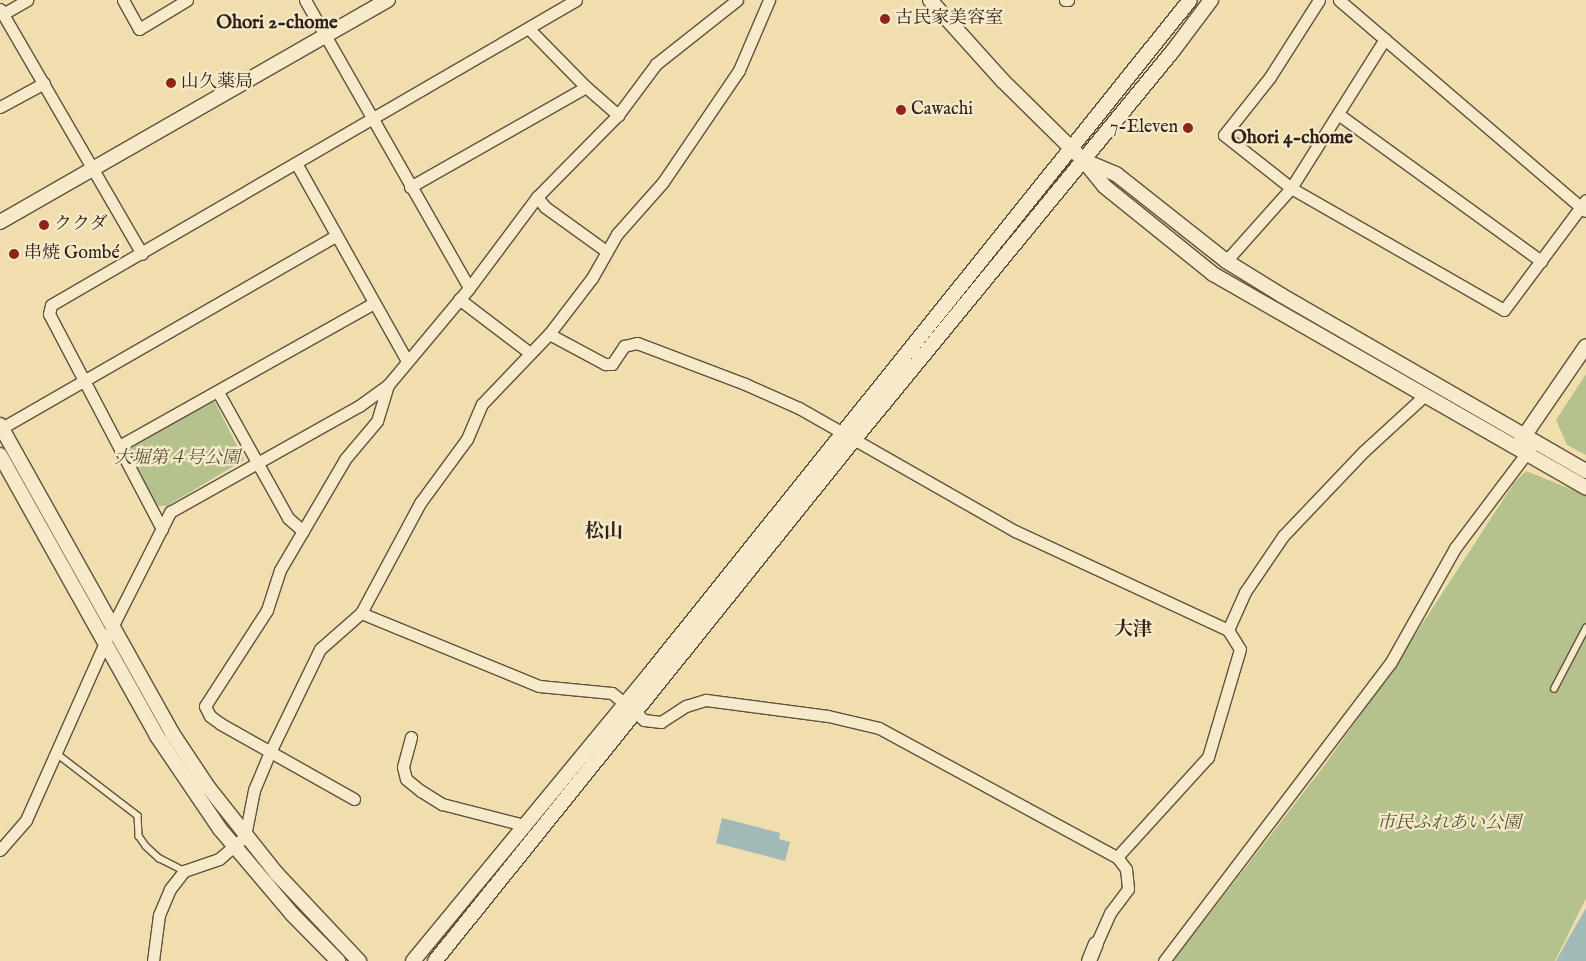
<!DOCTYPE html>
<meta charset="utf-8">
<style>
body{margin:0}
#map{position:relative;width:1586px;height:961px;overflow:hidden;background:#f1deae;font-family:"IM FELL English","Noto Serif JP",serif}
div>[style]{position:absolute}
.green>*{inset:0;background:#b5c28e}
.water>*{inset:0;background:#a1b9b7}
.roads{filter:drop-shadow(1px 0 #60513e) drop-shadow(-1px 0 #60513e) drop-shadow(0 1px #60513e) drop-shadow(0 -1px #60513e)}
.service>*{height:5.5px;margin:-2.75px;padding:0 2.75px;transform-origin:2.75px;border-radius:2.75px;background:#f6eaca}
.minor>*{height:11px;margin:-5.5px;padding:0 5.5px;transform-origin:5.5px;border-radius:5.5px;background:#f6eaca}
.tertiary>*{height:14px;margin:-7px;padding:0 7px;transform-origin:7px;border-radius:7px;background:#f6eaca}
.dots>*{width:14px;height:14px;translate:-50% -50%;box-sizing:border-box;border:2px solid #f6eaca;border-radius:50%}
span{translate:-50% -50%;white-space:nowrap;text-align:center;line-height:1.15;-webkit-text-stroke:4.5px #f6eaca;paint-order:stroke}
.poi-label{font-size:18px;color:#2f2219}
.left{translate:0 -50%;text-align:left}
.right{translate:-100% -50%;text-align:right}
.park-label{font-size:18px;color:#57523c;font-style:italic}
.neighbourhood-label{font-size:19px;color:#2f2219;font-weight:700}
</style>
<div id="map">
<div class="green">
<i style="clip-path:polygon(1586px 374px,1586px 455px,1567px 445px,1556px 420px)"></i>
<i style="clip-path:polygon(210px 401px,215px 402px,244px 460px,167px 506px,158px 506px,127px 451px,130px 445px)"></i>
<i style="clip-path:polygon(1526px 471px,1586px 495px,1586px 898px,1555px 961px,1173px 961px,1324px 766px,1389px 675px,1514px 483px)"></i>
</div>
<div class="water">
<i style="clip-path:polygon(722px 818px,780px 833px,779px 839px,790px 842px,785px 861px,716px 843px)"></i>
<i style="clip-path:polygon(1586px 908px,1586px 961px,1556px 961px,1567px 941px)"></i>
</div>
<div class="roads">
<div class="service">
<i style="left:1554px;top:689px;width:69px;rotate:-62.3deg"></i>
<i style="left:56px;top:753px;width:103px;rotate:37.5deg"></i>
<i style="left:138px;top:816px;width:20px;rotate:87deg"></i>
<i style="left:139px;top:836px;width:12px;rotate:55deg"></i>
<i style="left:146px;top:846px;width:18px;rotate:43deg"></i>
<i style="left:159px;top:858px;width:28px;rotate:27deg"></i>
</div>
<div class="minor">
<i style="left:123px;top:0;width:33px;rotate:61deg"></i>
<i style="left:139px;top:29px;width:56px;rotate:-31.1deg"></i>
<i style="left:305px;top:0;width:331px;rotate:60.3deg"></i>
<i style="left:1065px;top:0;width:3px"></i>
<i style="left:1319px;top:0;width:91px;rotate:122.5deg"></i>
<i style="left:1270px;top:77px;width:74px;rotate:128.4deg"></i>
<i style="left:1224px;top:135px;width:85px;rotate:38.3deg"></i>
<i style="left:1291px;top:188px;width:245px;rotate:29.8deg"></i>
<i style="left:1504px;top:310px;width:137px;rotate:-53.3deg"></i>
<i style="left:1339px;top:0;width:324px;rotate:40.6deg"></i>
<i style="left:0;top:9px;width:283px;rotate:59.9deg"></i>
<i style="left:3px;top:14px;width:28px;rotate:-30deg"></i>
<i style="left:530px;top:30px;width:80px;rotate:45.5deg"></i>
<i style="left:586px;top:87px;width:43px;rotate:41.2deg"></i>
<i style="left:0;top:107px;width:50px;rotate:-28.6deg"></i>
<i style="left:1338px;top:114px;width:251px;rotate:35.9deg"></i>
<i style="left:296px;top:163px;width:225px;rotate:60.7deg"></i>
<i style="left:410px;top:187px;width:202px;rotate:-29.6deg"></i>
<i style="left:537px;top:197px;width:13px;rotate:51deg"></i>
<i style="left:545px;top:207px;width:75px;rotate:35.8deg"></i>
<i style="left:1226px;top:261px;width:98px;rotate:-48.3deg"></i>
<i style="left:1291px;top:188px;width:176px;rotate:-57.8deg"></i>
<i style="left:459px;top:299px;width:89px;rotate:37.3deg"></i>
<i style="left:549px;top:334px;width:64px;rotate:28.2deg"></i>
<i style="left:605px;top:364px;width:7px"></i>
<i style="left:612px;top:364px;width:22px;rotate:-56deg"></i>
<i style="left:624px;top:346px;width:13px;rotate:-13deg"></i>
<i style="left:637px;top:343px;width:116px;rotate:20.8deg"></i>
<i style="left:745px;top:384px;width:59px;rotate:24deg"></i>
<i style="left:799px;top:408px;width:249px;rotate:29.7deg"></i>
<i style="left:1015px;top:531px;width:235px;rotate:24.9deg"></i>
<i style="left:1228px;top:630px;width:22px;rotate:58deg"></i>
<i style="left:1240px;top:649px;width:113px;rotate:106.5deg"></i>
<i style="left:1208px;top:757px;width:135px;rotate:132.3deg"></i>
<i style="left:218px;top:392px;width:144px;rotate:60.9deg"></i>
<i style="left:288px;top:518px;width:20px;rotate:41deg"></i>
<i style="left:0;top:429px;width:387px;rotate:-29.9deg"></i>
<i style="left:119px;top:446px;width:292px;rotate:-29.3deg"></i>
<i style="left:162px;top:529px;width:243px;rotate:-117.7deg"></i>
<i style="left:49px;top:314px;width:9px;rotate:-77deg"></i>
<i style="left:51px;top:305px;width:607px;rotate:-30.15deg"></i>
<i style="left:361px;top:613px;width:192px;rotate:22.3deg"></i>
<i style="left:539px;top:686px;width:73px;rotate:5.5deg"></i>
<i style="left:612px;top:693px;width:42px;rotate:40.2deg"></i>
<i style="left:644px;top:720px;width:17px;rotate:7deg"></i>
<i style="left:661px;top:722px;width:30px;rotate:-33deg"></i>
<i style="left:686px;top:706px;width:21px;rotate:-17deg"></i>
<i style="left:706px;top:700px;width:123px;rotate:7.5deg"></i>
<i style="left:828px;top:716px;width:52px;rotate:13.2deg"></i>
<i style="left:879px;top:728px;width:271px;rotate:28.5deg"></i>
<i style="left:1117px;top:857px;width:15px;rotate:53deg"></i>
<i style="left:1126px;top:869px;width:20px;rotate:84deg"></i>
<i style="left:1128px;top:889px;width:30px;rotate:127deg"></i>
<i style="left:1110px;top:913px;width:34px;rotate:114deg"></i>
<i style="left:1228px;top:630px;width:42px;rotate:-65.9deg"></i>
<i style="left:1245px;top:592px;width:68px;rotate:-55.8deg"></i>
<i style="left:1283px;top:536px;width:117px;rotate:-46.4deg"></i>
<i style="left:1364px;top:451px;width:81px;rotate:-42.5deg"></i>
<i style="left:411px;top:737px;width:31px;rotate:105deg"></i>
<i style="left:403px;top:767px;width:12px;rotate:76deg"></i>
<i style="left:406px;top:779px;width:19px;rotate:39deg"></i>
<i style="left:421px;top:791px;width:25px;rotate:32deg"></i>
<i style="left:442px;top:804px;width:85px;rotate:14.4deg"></i>
<i style="left:354px;top:799px;width:153px;rotate:-150.6deg"></i>
<i style="left:221px;top:724px;width:14px;rotate:-144deg"></i>
<i style="left:210px;top:716px;width:11px;rotate:-117deg"></i>
<i style="left:205px;top:706px;width:114px;rotate:-57.1deg"></i>
<i style="left:267px;top:610px;width:42px;rotate:-72deg"></i>
<i style="left:280px;top:570px;width:129px;rotate:-59.6deg"></i>
<i style="left:345px;top:459px;width:50px;rotate:-49.9deg"></i>
<i style="left:377px;top:421px;width:38px;rotate:-73deg"></i>
<i style="left:0;top:850px;width:40px;rotate:-49deg"></i>
<i style="left:26px;top:820px;width:211px;rotate:-66deg"></i>
<i style="left:112px;top:627px;width:129px;rotate:-63.2deg"></i>
<i style="left:170px;top:512px;width:217px;rotate:-29.3deg"></i>
<i style="left:359px;top:406px;width:36px;rotate:-36deg"></i>
<i style="left:388px;top:385px;width:126px;rotate:-50.1deg"></i>
<i style="left:469px;top:288px;width:114px;rotate:-53.2deg"></i>
<i style="left:537px;top:197px;width:115px;rotate:-45.4deg"></i>
<i style="left:618px;top:115px;width:64px;rotate:-53.3deg"></i>
<i style="left:656px;top:64px;width:103px;rotate:-38.3deg"></i>
<i style="left:153px;top:961px;width:46px;rotate:-82.6deg"></i>
<i style="left:159px;top:915px;width:28px;rotate:-67deg"></i>
<i style="left:170px;top:889px;width:23px;rotate:-52deg"></i>
<i style="left:184px;top:871px;width:37px;rotate:-19deg"></i>
<i style="left:219px;top:859px;width:35px;rotate:-41deg"></i>
<i style="left:245px;top:836px;width:47px;rotate:-78.9deg"></i>
<i style="left:254px;top:790px;width:41px;rotate:-67.2deg"></i>
<i style="left:270px;top:752px;width:114px;rotate:-64.1deg"></i>
<i style="left:320px;top:649px;width:55px;rotate:-41.3deg"></i>
<i style="left:361px;top:613px;width:125px;rotate:-61.8deg"></i>
<i style="left:420px;top:503px;width:79px;rotate:-53.7deg"></i>
<i style="left:467px;top:439px;width:38px;rotate:-67deg"></i>
<i style="left:482px;top:404px;width:97px;rotate:-46.3deg"></i>
<i style="left:549px;top:334px;width:71px;rotate:-52.5deg"></i>
<i style="left:592px;top:278px;width:51px;rotate:-60.4deg"></i>
<i style="left:617px;top:234px;width:69px;rotate:-48.5deg"></i>
<i style="left:663px;top:182px;width:135px;rotate:-55.8deg"></i>
<i style="left:739px;top:70px;width:76px;rotate:-66.8deg"></i>
<i style="left:1164px;top:961px;width:375px;rotate:-52.8deg"></i>
<i style="left:1391px;top:662px;width:131px;rotate:-60.7deg"></i>
<i style="left:1455px;top:548px;width:133px;rotate:-53deg"></i>
</div>
<div class="tertiary">
<i style="left:930px;top:0;width:109px;rotate:48deg"></i>
<i style="left:1003px;top:81px;width:114px;rotate:44.6deg"></i>
<i style="left:1084px;top:161px;width:32px;rotate:51deg"></i>
<i style="left:1104px;top:186px;width:140px;rotate:38.9deg"></i>
<i style="left:1213px;top:274px;width:430px;rotate:29.8deg"></i>
<i style="left:1085px;top:161px;width:34px;rotate:23deg"></i>
<i style="left:1116px;top:174px;width:140px;rotate:38.3deg"></i>
<i style="left:1226px;top:261px;width:65px;rotate:31.7deg"></i>
<i style="left:1281px;top:295px;width:352px;rotate:30deg"></i>
<i style="left:0;top:222px;width:447px;rotate:-29.8deg"></i>
<i style="left:0;top:425px;width:353px;rotate:60.8deg"></i>
<i style="left:172px;top:733px;width:65px;rotate:56.3deg"></i>
<i style="left:208px;top:787px;width:111px;rotate:51.6deg"></i>
<i style="left:277px;top:874px;width:120px;rotate:46.7deg"></i>
<i style="left:1520px;top:442px;width:116px;rotate:-55.5deg"></i>
<i style="left:0;top:455px;width:322px;rotate:60.8deg"></i>
<i style="left:157px;top:736px;width:112px;rotate:55.9deg"></i>
<i style="left:220px;top:829px;width:111px;rotate:49.7deg"></i>
<i style="left:292px;top:914px;width:66px;rotate:45.6deg"></i>
<i style="left:413px;top:961px;width:369px;rotate:-50.5deg"></i>
<i style="left:648px;top:676px;width:866px;rotate:-51.28deg"></i>
<i style="left:435px;top:961px;width:667px;rotate:-51.21deg"></i>
<i style="left:853px;top:441px;width:503px;rotate:-50.65deg"></i>
<i style="left:1172px;top:52px;width:65px;rotate:-53.1deg"></i>
<i style="left:1089px;top:961px;width:18px;rotate:-68deg"></i>
</div>
</div>
<div class="dots">
<i style="left:885px;top:19px;background:#8f2418"></i>
<i style="left:171px;top:83px;background:#8f2418"></i>
<i style="left:901px;top:110px;background:#8f2418"></i>
<i style="left:1188px;top:128px;background:#8f2418"></i>
<i style="left:44px;top:225px;background:#8f2418"></i>
<i style="left:14px;top:254px;background:#8f2418"></i>
</div>
<div class="poi-label">
<span class="left" style="left:895px;top:19px">古民家美容室</span>
<span class="left" style="left:181px;top:83px">山久薬局</span>
<span class="left" style="left:911px;top:110px">Cawachi</span>
<span class="right" style="left:1178px;top:128px">7-Eleven</span>
<span class="left" style="left:54px;top:225px">ククダ</span>
<span class="left" style="left:24px;top:254px">串焼 Gombé</span>
</div>
<div class="park-label">
<span style="left:177px;top:459px">大堀第４号公園</span>
<span style="left:1449px;top:824px">市民ふれあい公園</span>
</div>
<div class="neighbourhood-label">
<span style="left:277px;top:24px">Ohori 2-chome</span>
<span style="left:1292px;top:139px">Ohori 4-chome</span>
<span style="left:604px;top:533px">松山</span>
<span style="left:1133px;top:631px">大津</span>
</div>
</div>
